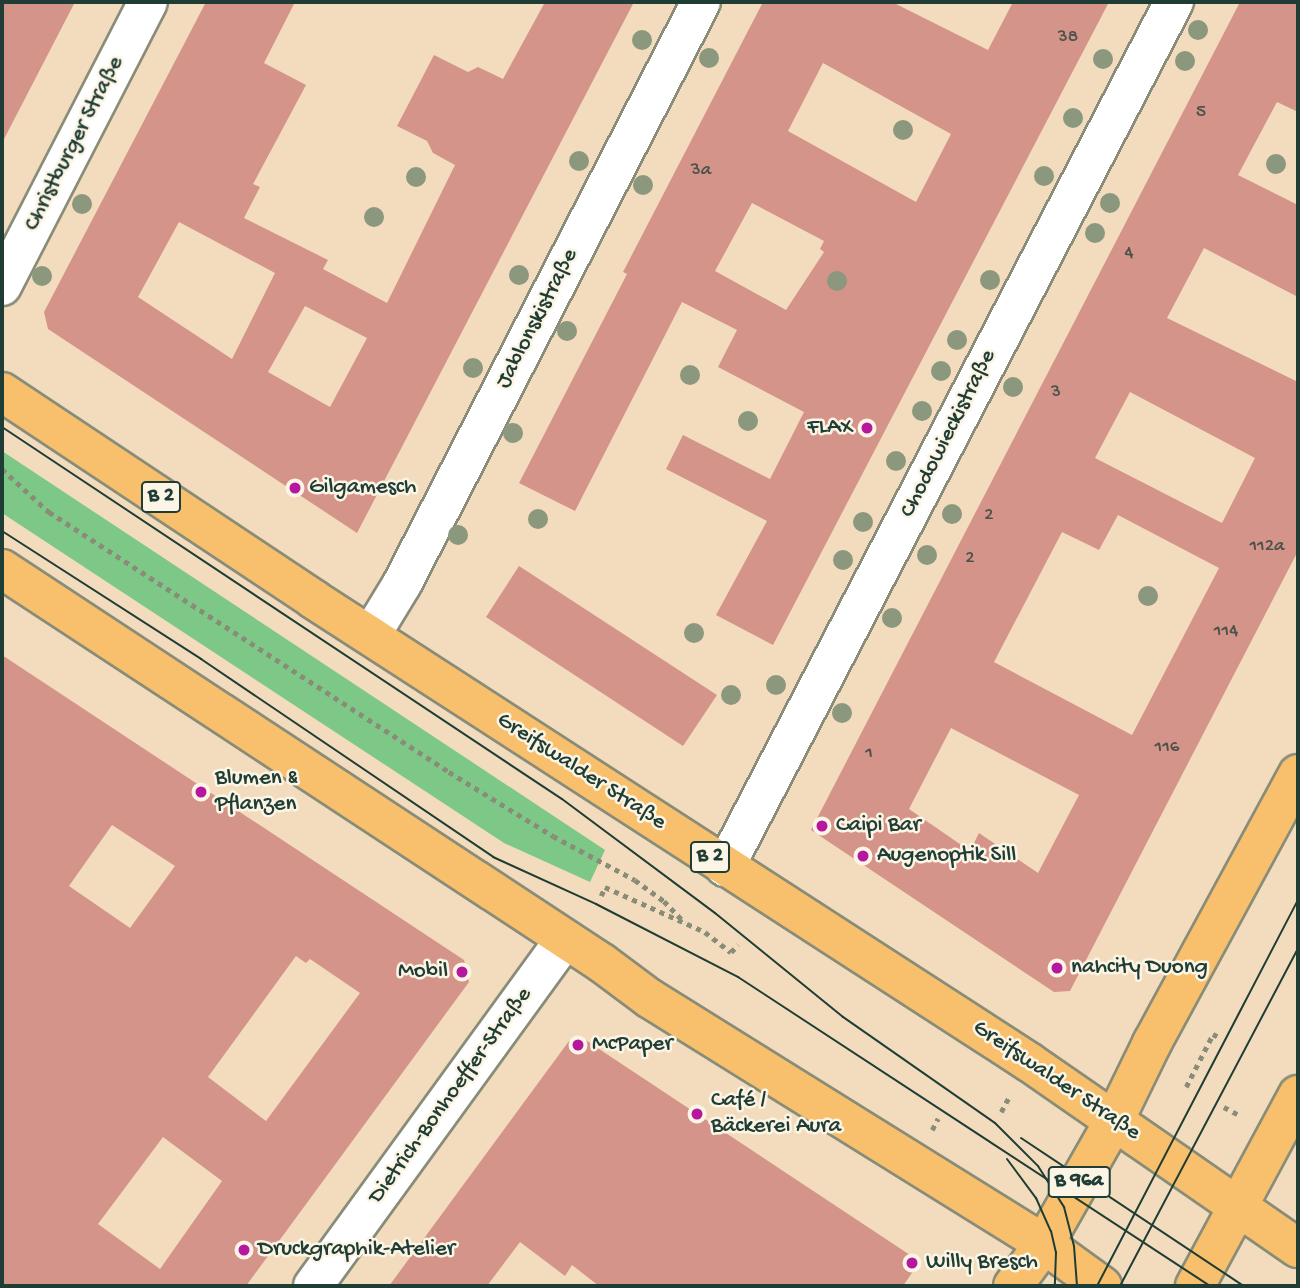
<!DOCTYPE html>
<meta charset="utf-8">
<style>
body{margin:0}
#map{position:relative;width:1300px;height:1288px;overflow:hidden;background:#f2dcbd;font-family:"Gochi Hand",sans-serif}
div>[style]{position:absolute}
.green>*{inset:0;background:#7dc886}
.building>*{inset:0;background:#d5948a}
.path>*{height:4.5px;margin-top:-2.25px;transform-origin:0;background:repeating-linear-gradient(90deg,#888c78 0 5px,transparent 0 10px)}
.roads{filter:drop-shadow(2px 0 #888c78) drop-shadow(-2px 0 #888c78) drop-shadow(0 2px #888c78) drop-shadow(0 -2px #888c78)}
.minor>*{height:38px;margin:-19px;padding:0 19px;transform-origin:19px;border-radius:19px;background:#fff}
.major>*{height:38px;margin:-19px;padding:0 19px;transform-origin:19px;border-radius:19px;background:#f8bf6c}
.tram>*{height:2px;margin:-1px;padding:0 1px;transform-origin:1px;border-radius:1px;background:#1f3d34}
.trees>*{width:20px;height:20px;margin:-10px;border-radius:50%;background:#8b987d}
.dots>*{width:19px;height:19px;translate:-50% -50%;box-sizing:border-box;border:4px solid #fcf5e5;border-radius:50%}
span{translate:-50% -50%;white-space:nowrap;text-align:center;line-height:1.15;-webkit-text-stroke:5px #fcf5e5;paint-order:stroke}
.number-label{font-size:19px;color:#4c534a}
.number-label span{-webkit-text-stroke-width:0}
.shield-label span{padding:2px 5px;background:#fcf5e5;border:2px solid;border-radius:5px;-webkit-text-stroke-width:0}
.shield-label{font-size:21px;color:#1f3d34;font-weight:700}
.street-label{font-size:23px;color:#1f3d34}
.poi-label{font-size:23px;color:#1f3d34}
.right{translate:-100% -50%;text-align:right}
.left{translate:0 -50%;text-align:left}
.frame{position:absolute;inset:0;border:4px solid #1f3d34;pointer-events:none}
</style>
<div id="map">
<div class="green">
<i style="clip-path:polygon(2px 451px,605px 850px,590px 882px,504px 843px,2px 513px)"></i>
</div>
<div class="building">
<i style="clip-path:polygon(2px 2px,75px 2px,2px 143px)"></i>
<i style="clip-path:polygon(evenodd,206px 2px,295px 2px,264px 63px,306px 85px,253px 184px,260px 187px,244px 218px,328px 260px,323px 269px,387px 303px,455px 165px,433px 153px,427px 141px,397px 126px,434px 55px,468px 72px,478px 67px,503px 79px,545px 2px,634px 2px,357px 533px,48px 329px,44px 312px,206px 2px,179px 222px,275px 273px,232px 359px,138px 297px,179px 222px,206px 2px,305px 306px,367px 338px,330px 407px,268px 372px,305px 306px)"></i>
<i style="clip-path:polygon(evenodd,763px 2px,892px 2px,988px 50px,1013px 2px,1109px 2px,773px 645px,716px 615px,767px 521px,666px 469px,683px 435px,770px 479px,804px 412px,718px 367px,737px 330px,682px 302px,575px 511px,519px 483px,627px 274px,623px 272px,763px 2px,823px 63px,951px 134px,916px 202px,788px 131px,823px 63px,763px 2px,752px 203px,824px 241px,820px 249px,824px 252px,786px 310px,715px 271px,752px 203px)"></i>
<i style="clip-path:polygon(evenodd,1240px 2px,1298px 2px,1298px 112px,1277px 102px,1238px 175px,1298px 205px,1298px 297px,1204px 248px,1167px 318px,1298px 382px,1298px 551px,1070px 991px,1054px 992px,811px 830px,1240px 2px,1130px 392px,1255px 458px,1222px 523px,1095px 458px,1130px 392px,1240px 2px,1118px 515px,1219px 568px,1132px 735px,994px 662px,1062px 532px,1099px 550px,1118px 515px,1240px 2px,951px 728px,1079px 795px,1038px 873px,979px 833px,970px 851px,909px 809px,951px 728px)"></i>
<i style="clip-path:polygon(519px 566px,717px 695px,683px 746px,486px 617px)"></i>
<i style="clip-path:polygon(evenodd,2px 655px,464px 960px,469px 982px,246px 1286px,2px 1286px,2px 655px,112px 825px,175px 866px,130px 928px,69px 886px,112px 825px,2px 655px,296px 956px,306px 963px,310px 959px,360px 993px,266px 1121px,208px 1077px,296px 956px,2px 655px,163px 1137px,222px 1181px,160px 1269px,98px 1224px,163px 1137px)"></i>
<i style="clip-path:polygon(584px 1039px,910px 1255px,914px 1270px,903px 1286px,599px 1286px,572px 1265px,565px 1276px,520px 1242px,487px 1286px,389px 1286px,569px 1041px)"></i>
</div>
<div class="path">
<i style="left:2px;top:469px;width:64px;rotate:42.5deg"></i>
<i style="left:49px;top:512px;width:477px;rotate:33deg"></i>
<i style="left:449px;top:772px;width:122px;rotate:31.6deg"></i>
<i style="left:553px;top:836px;width:93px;rotate:28.2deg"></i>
<i style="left:635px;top:880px;width:36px;rotate:36deg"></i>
<i style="left:664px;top:901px;width:30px;rotate:46deg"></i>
<i style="left:601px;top:896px;width:10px;rotate:-66deg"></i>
<i style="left:605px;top:887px;width:110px;rotate:24.2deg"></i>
<i style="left:705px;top:932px;width:33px;rotate:38deg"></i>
<i style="left:731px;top:952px;width:10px;rotate:-45deg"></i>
<i style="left:1186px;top:1087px;width:59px;rotate:-63deg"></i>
<i style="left:1213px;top:1034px;width:7px;rotate:27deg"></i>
<i style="left:1224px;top:1107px;width:19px;rotate:28deg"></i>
<i style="left:1001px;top:1112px;width:19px;rotate:-62deg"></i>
<i style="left:932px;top:1130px;width:13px;rotate:-63deg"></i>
</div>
<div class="roads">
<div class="minor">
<i style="left:2px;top:286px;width:319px;rotate:-62.8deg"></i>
<i style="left:371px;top:635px;width:60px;rotate:-58.7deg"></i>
<i style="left:402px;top:584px;width:654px;rotate:-62.81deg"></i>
<i style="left:725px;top:867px;width:975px;rotate:-62.57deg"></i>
<i style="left:313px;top:1286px;width:427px;rotate:-54deg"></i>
</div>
<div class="major">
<i style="left:2px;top:392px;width:374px;rotate:33.6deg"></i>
<i style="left:313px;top:599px;width:853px;rotate:32.89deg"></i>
<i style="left:1029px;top:1062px;width:327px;rotate:34.7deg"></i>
<i style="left:2px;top:569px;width:718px;rotate:33.29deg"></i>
<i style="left:602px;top:963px;width:59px;rotate:36.7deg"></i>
<i style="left:649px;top:998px;width:465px;rotate:31.9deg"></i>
<i style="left:1044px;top:1244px;width:72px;rotate:35.9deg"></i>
<i style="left:1013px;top:1286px;width:52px;rotate:-53.6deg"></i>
<i style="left:1044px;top:1244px;width:142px;rotate:-60.4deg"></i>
<i style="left:1114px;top:1121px;width:87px;rotate:-64deg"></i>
<i style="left:1152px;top:1043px;width:306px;rotate:-61.5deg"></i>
<i style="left:1195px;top:1286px;width:217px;rotate:-61.7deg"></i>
</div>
</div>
<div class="tram">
<i style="left:2px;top:427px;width:672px;rotate:33.6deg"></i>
<i style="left:562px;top:799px;width:191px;rotate:36.7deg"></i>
<i style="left:715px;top:913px;width:165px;rotate:39.1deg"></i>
<i style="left:843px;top:1017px;width:185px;rotate:34.9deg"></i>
<i style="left:995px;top:1123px;width:61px;rotate:45deg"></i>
<i style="left:1038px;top:1166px;width:49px;rotate:57.6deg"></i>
<i style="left:1064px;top:1207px;width:40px;rotate:75.6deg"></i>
<i style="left:1074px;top:1246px;width:40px;rotate:85.7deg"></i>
<i style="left:2px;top:531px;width:237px;rotate:32.7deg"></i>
<i style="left:201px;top:659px;width:353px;rotate:34.1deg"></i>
<i style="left:493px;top:857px;width:113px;rotate:24.5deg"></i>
<i style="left:596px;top:904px;width:160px;rotate:27.2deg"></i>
<i style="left:738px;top:977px;width:564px;rotate:33.21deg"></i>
<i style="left:1021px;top:1138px;width:268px;rotate:33.6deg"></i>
<i style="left:1007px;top:1159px;width:49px;rotate:53.4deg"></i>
<i style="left:1036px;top:1198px;width:36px;rotate:66deg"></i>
<i style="left:1051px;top:1231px;width:22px;rotate:77deg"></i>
<i style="left:1056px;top:1252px;width:34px;rotate:92deg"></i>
<i style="left:1097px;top:1286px;width:435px;rotate:-62.5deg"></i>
<i style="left:1120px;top:1286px;width:381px;rotate:-62.2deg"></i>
</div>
<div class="trees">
<i style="left:1198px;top:30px"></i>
<i style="left:642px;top:40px"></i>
<i style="left:709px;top:58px"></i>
<i style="left:1103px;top:59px"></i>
<i style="left:1185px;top:61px"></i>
<i style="left:1073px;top:118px"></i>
<i style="left:903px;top:130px"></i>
<i style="left:579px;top:161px"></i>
<i style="left:1276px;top:164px"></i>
<i style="left:1044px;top:176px"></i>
<i style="left:416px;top:177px"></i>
<i style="left:643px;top:185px"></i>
<i style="left:1110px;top:203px"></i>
<i style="left:82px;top:204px"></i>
<i style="left:374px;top:217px"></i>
<i style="left:1095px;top:233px"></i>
<i style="left:519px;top:275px"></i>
<i style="left:42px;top:276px"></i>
<i style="left:990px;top:280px"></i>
<i style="left:837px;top:281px"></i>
<i style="left:567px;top:331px"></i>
<i style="left:957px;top:340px"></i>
<i style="left:473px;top:368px"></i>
<i style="left:941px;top:371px"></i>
<i style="left:690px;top:375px"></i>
<i style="left:1013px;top:387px"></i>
<i style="left:922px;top:411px"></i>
<i style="left:748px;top:421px"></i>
<i style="left:513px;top:433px"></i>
<i style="left:896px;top:461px"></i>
<i style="left:952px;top:514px"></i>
<i style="left:538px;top:519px"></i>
<i style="left:863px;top:522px"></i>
<i style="left:458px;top:535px"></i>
<i style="left:927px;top:555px"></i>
<i style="left:843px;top:560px"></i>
<i style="left:1148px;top:596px"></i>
<i style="left:892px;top:618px"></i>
<i style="left:694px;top:633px"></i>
<i style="left:776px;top:685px"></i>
<i style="left:731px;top:695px"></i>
<i style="left:842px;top:713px"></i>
</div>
<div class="dots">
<i style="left:867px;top:428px;background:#b5179e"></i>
<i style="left:295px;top:488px;background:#b5179e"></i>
<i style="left:201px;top:792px;background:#b5179e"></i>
<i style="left:822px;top:826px;background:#b5179e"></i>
<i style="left:863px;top:856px;background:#b5179e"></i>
<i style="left:1057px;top:968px;background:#b5179e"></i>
<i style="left:462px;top:972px;background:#b5179e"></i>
<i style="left:578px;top:1045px;background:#b5179e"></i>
<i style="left:697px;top:1114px;background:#b5179e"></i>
<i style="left:244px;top:1250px;background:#b5179e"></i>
<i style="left:912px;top:1263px;background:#b5179e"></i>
</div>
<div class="number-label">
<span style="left:1068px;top:38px">38</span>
<span style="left:1201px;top:113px">5</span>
<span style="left:701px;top:171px">3a</span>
<span style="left:1129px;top:254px">4</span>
<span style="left:1056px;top:393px">3</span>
<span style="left:989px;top:516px">2</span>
<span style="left:1267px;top:547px">112a</span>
<span style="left:970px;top:559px">2</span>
<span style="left:1226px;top:632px">114</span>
<span style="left:1167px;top:748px">116</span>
<span style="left:869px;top:754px">1</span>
</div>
<div class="shield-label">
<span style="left:161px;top:497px">B 2</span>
<span style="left:710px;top:857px">B 2</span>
<span style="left:1079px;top:1182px">B 96a</span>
</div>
<div class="street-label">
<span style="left:75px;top:144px;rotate:-63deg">Christburger Straße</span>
<span style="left:538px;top:319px;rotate:-63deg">Jablonskistraße</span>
<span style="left:949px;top:434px;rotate:-63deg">Chodowieckistraße</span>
<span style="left:581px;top:772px;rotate:33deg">Greifswalder Straße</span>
<span style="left:1056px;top:1081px;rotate:34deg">Greifswalder Straße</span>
<span style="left:451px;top:1096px;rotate:-54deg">Dietrich-Bonhoeffer-Straße</span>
</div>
<div class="poi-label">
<span class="right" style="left:853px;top:428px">FLAX</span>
<span class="left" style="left:309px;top:488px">Gilgamesch</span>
<span class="left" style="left:215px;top:792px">Blumen &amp;<br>Pflanzen</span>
<span class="left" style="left:836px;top:826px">Caipi Bar</span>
<span class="left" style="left:877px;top:856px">Augenoptik Sill</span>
<span class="left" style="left:1071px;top:968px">nahcity Duong</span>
<span class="right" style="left:448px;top:972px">Mobil</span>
<span class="left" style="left:592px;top:1045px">McPaper</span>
<span class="left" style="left:711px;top:1114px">Café /<br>Bäckerei Aura</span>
<span class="left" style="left:258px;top:1250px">Druckgraphik-Atelier</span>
<span class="left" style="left:926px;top:1263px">Willy Bresch</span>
</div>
<div class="frame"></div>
</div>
